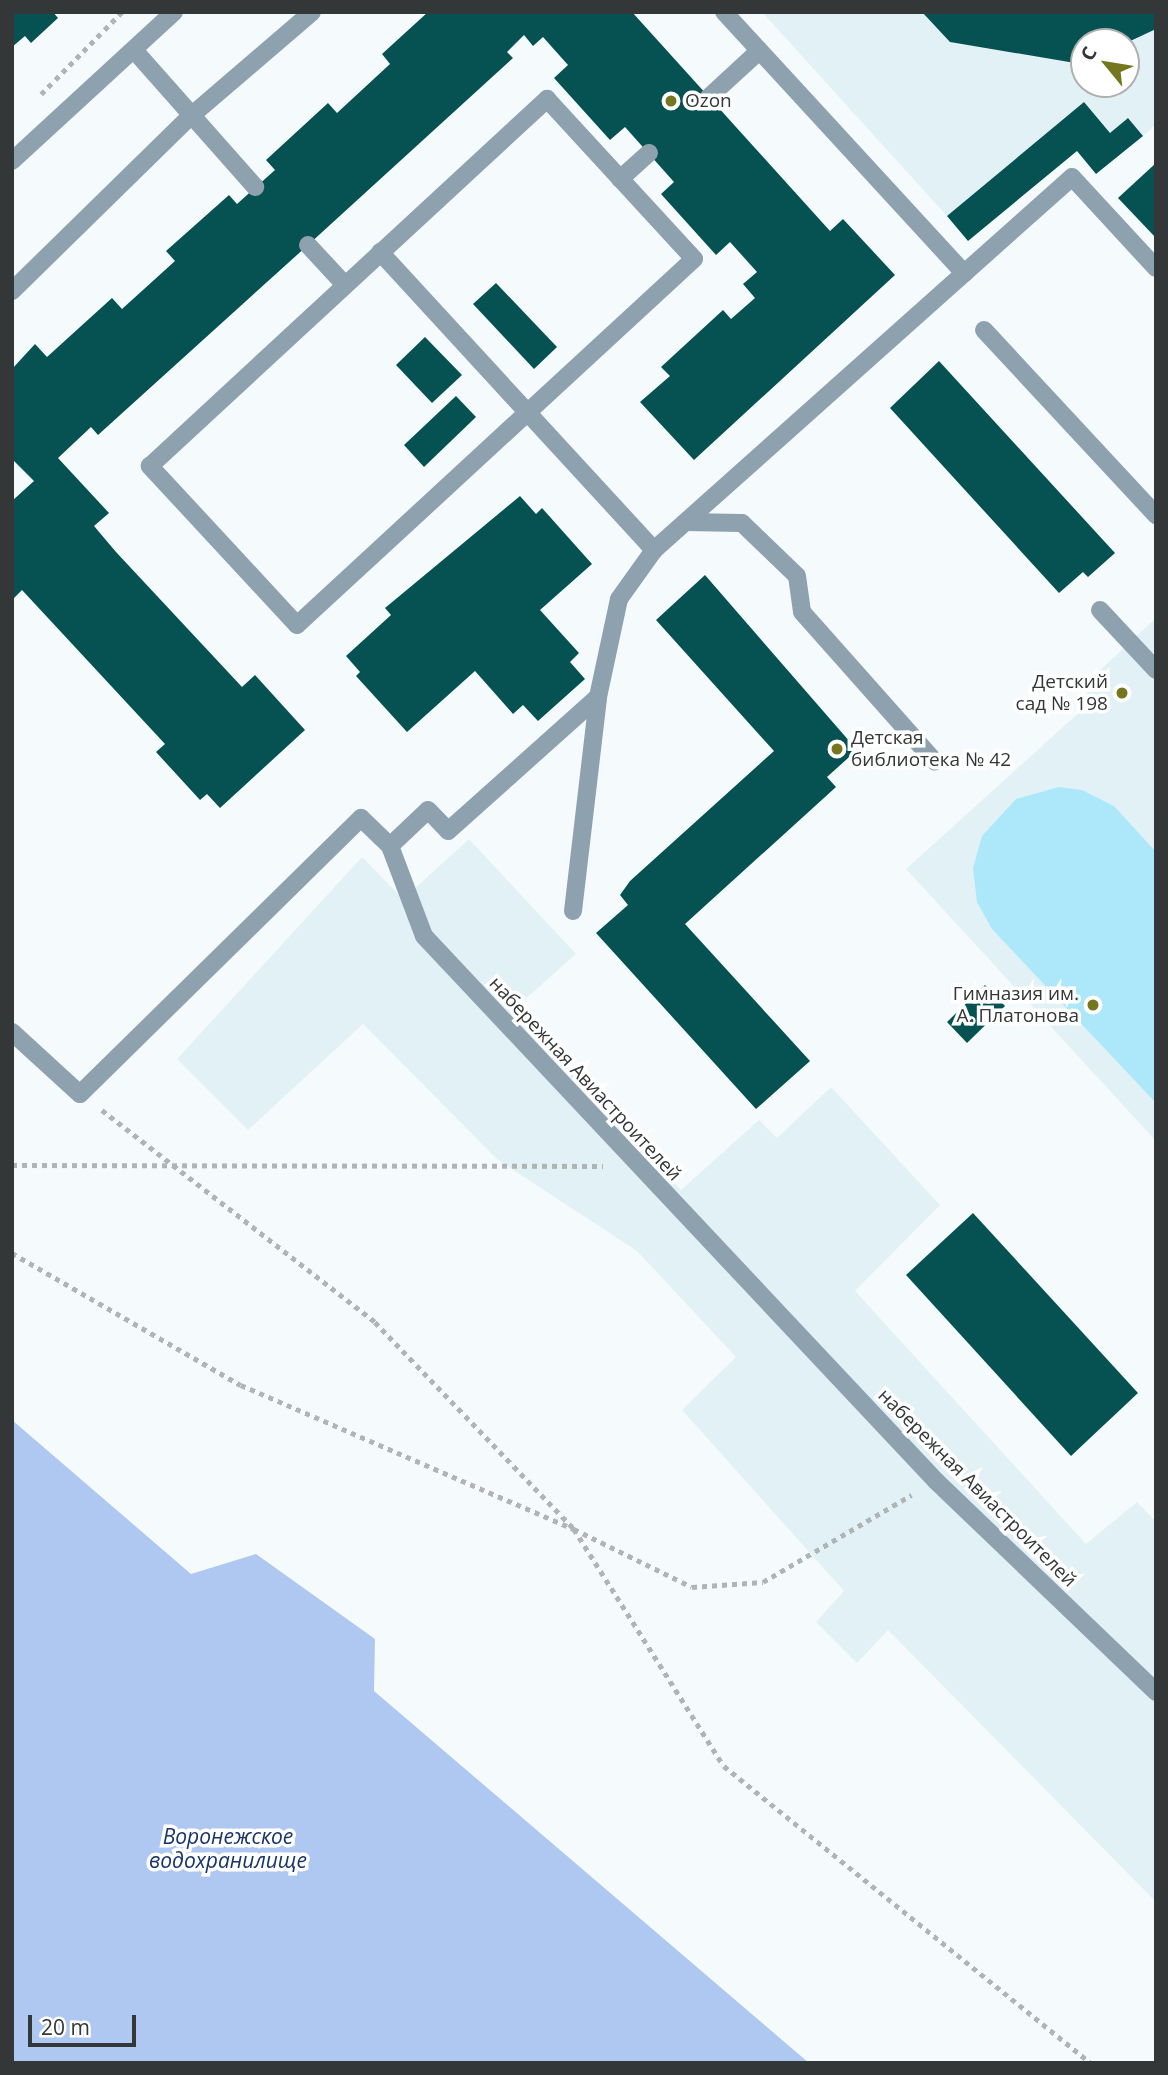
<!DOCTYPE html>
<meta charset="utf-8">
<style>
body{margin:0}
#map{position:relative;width:1168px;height:2075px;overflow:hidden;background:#f5fbfd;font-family:"Open Sans",sans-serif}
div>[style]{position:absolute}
.built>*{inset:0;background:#e2f1f5}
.green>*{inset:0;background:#ace8fa}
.water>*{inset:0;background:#aec8f1}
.building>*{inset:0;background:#065252}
.path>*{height:4.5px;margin-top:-2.25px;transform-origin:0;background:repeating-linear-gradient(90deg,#afb4b5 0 5px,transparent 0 10px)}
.service>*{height:18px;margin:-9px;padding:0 9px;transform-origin:9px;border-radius:9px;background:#8ea1af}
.minor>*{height:18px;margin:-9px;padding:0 9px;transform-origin:9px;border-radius:9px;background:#8ea1af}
.dots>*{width:19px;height:19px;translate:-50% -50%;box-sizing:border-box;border:4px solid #fff;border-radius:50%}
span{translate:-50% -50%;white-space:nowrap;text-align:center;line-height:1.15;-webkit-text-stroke:7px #fff;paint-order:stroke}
.poi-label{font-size:19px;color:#343737}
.left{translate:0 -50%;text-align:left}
.right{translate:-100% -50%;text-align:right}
.street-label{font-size:19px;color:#343737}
.water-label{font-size:21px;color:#183668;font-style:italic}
.frame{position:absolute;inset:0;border:14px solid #343737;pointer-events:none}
.north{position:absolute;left:1070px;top:28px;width:70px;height:70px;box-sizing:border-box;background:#fff;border:2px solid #aeafaf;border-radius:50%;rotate:300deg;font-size:19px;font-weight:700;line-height:28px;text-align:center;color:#343737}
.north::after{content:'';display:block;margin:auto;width:24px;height:32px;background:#75771f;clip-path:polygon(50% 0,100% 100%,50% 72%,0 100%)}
.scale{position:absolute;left:28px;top:2015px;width:108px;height:32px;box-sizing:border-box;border:4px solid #343737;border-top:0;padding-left:9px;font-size:21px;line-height:24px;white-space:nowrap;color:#343737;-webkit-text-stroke:5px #fff;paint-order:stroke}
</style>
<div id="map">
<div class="built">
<i style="clip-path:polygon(evenodd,762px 12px,1156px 12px,1156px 124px,1143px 136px,1128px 118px,1110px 133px,1084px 102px,947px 216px,762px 12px,1084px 42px,1126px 42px,1126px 84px,1084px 84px,1084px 42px)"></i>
<i style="clip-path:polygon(1156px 618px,1156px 1141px,906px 869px,1093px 700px,1082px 687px)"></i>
<i style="clip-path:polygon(469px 839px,576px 954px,513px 1010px,681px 1190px,759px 1120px,777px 1138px,831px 1087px,940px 1205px,855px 1291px,1086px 1544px,1137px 1502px,1156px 1522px,1156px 1902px,888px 1630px,857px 1663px,816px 1622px,844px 1591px,682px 1410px,736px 1357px,637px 1251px,498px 1160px,363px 1024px,248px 1130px,177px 1059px,362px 857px,403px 899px)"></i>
</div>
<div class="green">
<i style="clip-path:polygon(1059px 787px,1082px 790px,1114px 806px,1156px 852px,1156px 1103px,992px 929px,977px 902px,973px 868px,982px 836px,1016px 799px)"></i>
</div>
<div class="water">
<i style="clip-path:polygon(12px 1420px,191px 1574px,256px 1554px,375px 1639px,374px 1691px,809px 2063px,12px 2063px)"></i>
</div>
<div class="building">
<i style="clip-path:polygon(12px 12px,53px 12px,58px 18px,31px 43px,25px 36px,12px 47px)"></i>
<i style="clip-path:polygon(428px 12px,632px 12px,830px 231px,843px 219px,895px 275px,694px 460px,640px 402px,670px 376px,661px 367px,723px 310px,731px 319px,755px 298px,743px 284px,757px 272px,730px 242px,716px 255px,661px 194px,674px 182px,625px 127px,610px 140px,554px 78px,568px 65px,543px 37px,533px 46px,524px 35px,507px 52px,513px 58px,308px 245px,98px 435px,91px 427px,58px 458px,109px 513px,94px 526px,116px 552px,242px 687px,255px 675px,305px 730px,220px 808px,207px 794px,200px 800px,156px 752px,165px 744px,22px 590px,12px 600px,12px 501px,34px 481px,12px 459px,12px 369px,35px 344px,47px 357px,112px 298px,122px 309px,175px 261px,166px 251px,229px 195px,237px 204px,275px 170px,266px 160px,328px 103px,337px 113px,390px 64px,382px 54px)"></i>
<i style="clip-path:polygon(922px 12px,1156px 12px,1156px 29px,1126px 43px,1084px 42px,1081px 64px,950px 42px)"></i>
<i style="clip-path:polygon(1084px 102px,1110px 133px,1128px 118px,1143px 136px,1096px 174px,1077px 151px,968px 241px,947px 216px)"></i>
<i style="clip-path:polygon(1156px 163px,1156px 238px,1118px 198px)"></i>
<i style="clip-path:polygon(496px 283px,557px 347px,534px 369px,473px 304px)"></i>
<i style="clip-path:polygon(425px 337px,462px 375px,432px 403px,396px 365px)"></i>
<i style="clip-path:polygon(939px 361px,1115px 553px,1088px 577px,1083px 572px,1059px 593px,890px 408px)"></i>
<i style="clip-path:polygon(456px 396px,476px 417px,424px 467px,404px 445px)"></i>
<i style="clip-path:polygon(520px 496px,536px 514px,542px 508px,592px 564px,540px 610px,579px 653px,570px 662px,585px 679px,538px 721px,523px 705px,513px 714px,475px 671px,407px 732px,356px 676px,360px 672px,346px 656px,391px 615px,385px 608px)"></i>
<i style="clip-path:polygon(705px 575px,857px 750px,827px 777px,836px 787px,685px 924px,810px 1061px,756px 1109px,596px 933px,628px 905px,620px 895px,630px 881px,774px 751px,656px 620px)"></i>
<i style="clip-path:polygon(985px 985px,1005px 1006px,967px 1043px,947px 1022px)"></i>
<i style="clip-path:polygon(973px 1213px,1138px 1393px,1071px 1456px,906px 1275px)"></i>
</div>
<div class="path">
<i style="left:41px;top:94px;width:115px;rotate:-45.4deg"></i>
<i style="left:102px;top:1110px;width:346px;rotate:37.8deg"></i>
<i style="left:375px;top:1322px;width:287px;rotate:46.1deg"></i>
<i style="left:574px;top:1529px;width:280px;rotate:57.7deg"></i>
<i style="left:724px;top:1766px;width:472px;rotate:39deg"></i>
<i style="left:12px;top:1165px;width:591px;rotate:0.1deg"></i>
<i style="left:12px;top:1253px;width:264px;rotate:30deg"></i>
<i style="left:241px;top:1385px;width:363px;rotate:23.4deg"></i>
<i style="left:574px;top:1529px;width:131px;rotate:26.2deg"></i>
<i style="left:692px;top:1587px;width:71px;rotate:-4deg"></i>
<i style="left:763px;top:1582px;width:172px;rotate:-30.4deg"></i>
</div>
<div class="service">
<i style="left:724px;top:12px;width:355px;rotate:47.4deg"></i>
<i style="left:134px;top:50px;width:183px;rotate:48.5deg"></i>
<i style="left:709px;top:97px;width:68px;rotate:-42.6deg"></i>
<i style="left:547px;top:99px;width:217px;rotate:47.4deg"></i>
<i style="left:694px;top:259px;width:540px;rotate:137.33deg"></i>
<i style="left:297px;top:625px;width:217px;rotate:-132.8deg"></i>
<i style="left:150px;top:466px;width:541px;rotate:-42.75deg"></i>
<i style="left:620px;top:179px;width:39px;rotate:-42deg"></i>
<i style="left:308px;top:245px;width:54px;rotate:47.2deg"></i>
<i style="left:380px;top:252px;width:405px;rotate:47.4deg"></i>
<i style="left:12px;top:291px;width:252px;rotate:-44.4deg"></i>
<i style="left:192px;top:115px;width:158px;rotate:-40.6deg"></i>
<i style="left:984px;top:330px;width:253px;rotate:47.1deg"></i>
<i style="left:686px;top:522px;width:56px;rotate:1deg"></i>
<i style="left:742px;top:523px;width:76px;rotate:43.9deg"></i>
<i style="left:797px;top:576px;width:36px;rotate:82deg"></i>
<i style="left:802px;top:612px;width:200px;rotate:48.4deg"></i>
<i style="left:1100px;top:610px;width:82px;rotate:47deg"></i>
<i style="left:390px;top:846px;width:52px;rotate:-43.5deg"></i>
<i style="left:428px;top:810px;width:29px;rotate:46deg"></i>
<i style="left:448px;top:831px;width:201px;rotate:-41.8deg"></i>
<i style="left:598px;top:697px;width:100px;rotate:-77.9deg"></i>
<i style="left:619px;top:599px;width:60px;rotate:-54.5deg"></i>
<i style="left:654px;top:550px;width:560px;rotate:-41.74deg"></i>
<i style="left:1072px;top:177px;width:124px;rotate:47.3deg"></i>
<i style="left:573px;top:911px;width:215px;rotate:-83.3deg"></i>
</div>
<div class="minor">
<i style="left:12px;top:161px;width:220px;rotate:-42.6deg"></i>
<i style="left:12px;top:1032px;width:92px;rotate:42.4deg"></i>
<i style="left:80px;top:1094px;width:394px;rotate:-44.5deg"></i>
<i style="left:361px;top:818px;width:40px;rotate:44deg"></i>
<i style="left:390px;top:846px;width:96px;rotate:69.3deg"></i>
<i style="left:424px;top:936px;width:748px;rotate:46.79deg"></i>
<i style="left:936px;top:1481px;width:305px;rotate:43.8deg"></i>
</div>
<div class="dots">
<i style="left:671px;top:101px;background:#75771f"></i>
<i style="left:1122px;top:693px;background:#75771f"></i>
<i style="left:837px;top:749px;background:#75771f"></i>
<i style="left:1093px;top:1005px;background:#75771f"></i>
</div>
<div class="poi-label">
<span class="left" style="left:685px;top:101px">Ozon</span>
<span class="right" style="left:1108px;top:693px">Детский<br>сад № 198</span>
<span class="left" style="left:851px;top:749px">Детская<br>библиотека № 42</span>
<span class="right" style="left:1079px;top:1005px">Гимназия им.<br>А. Платонова</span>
</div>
<div class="street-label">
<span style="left:585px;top:1079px;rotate:47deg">набережная Авиастроителей</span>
<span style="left:977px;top:1488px;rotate:45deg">набережная Авиастроителей</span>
</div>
<div class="water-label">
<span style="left:228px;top:1848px">Воронежское<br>водохранилище</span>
</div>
<div class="frame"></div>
<div class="north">С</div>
<div class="scale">20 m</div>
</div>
